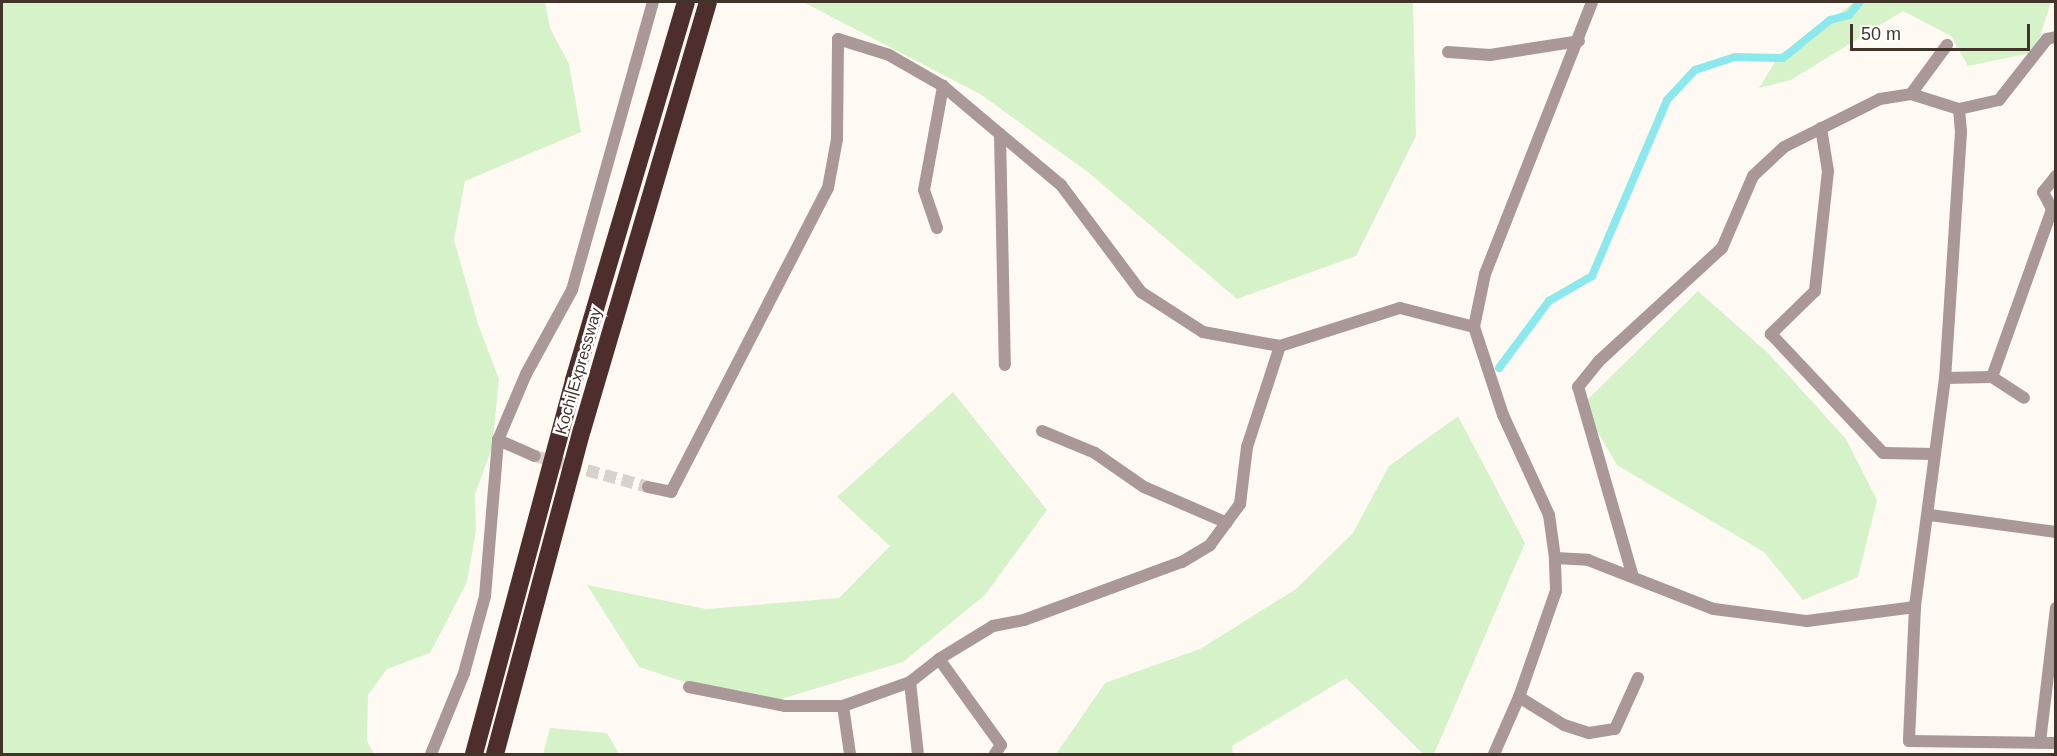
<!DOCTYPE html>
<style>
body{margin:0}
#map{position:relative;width:2057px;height:756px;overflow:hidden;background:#fff9f3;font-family:Helvetica,sans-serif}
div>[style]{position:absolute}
.green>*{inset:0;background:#d6f2c9}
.stream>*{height:8px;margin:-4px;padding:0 4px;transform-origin:4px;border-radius:4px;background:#8be9ed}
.street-tunnel>*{height:12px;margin-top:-6px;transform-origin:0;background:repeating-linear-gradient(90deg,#d9d2cb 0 12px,transparent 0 18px)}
.street>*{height:12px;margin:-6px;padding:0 6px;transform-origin:6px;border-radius:6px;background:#aa9797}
.highway>*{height:18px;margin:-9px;padding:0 9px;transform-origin:9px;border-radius:9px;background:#4e2d2d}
span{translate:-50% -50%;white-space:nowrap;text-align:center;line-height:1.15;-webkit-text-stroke:5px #fff;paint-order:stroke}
.street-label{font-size:16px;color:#41352b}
.frame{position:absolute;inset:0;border:3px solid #41352b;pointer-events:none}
.scale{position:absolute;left:1850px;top:24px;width:180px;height:27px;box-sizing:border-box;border:3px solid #41352b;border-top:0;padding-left:8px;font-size:18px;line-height:21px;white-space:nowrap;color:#41352b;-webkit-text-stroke:4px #fff;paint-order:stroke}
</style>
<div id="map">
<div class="green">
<i style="clip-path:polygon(2px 2px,545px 2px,550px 28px,569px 64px,581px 132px,465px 181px,454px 240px,478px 324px,499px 379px,492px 448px,475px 494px,476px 530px,467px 582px,430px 653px,387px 669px,368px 695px,367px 741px,374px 754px,2px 754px)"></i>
<i style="clip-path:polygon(803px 2px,1413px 2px,1416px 136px,1356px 256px,1237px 299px,1089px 173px,980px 94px)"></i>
<i style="clip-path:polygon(1854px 2px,2051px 2px,2035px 52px,1968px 66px,1951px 36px,1903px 11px,1791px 80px,1759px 88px,1780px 54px,1823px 28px)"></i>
<i style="clip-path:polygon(1698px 291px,1769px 354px,1846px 439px,1877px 500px,1858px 577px,1803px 600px,1764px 552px,1617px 465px,1582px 405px)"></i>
<i style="clip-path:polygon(953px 392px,1047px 510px,985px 595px,903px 662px,758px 706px,639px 667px,587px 585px,706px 609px,839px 598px,890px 546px,837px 497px)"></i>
<i style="clip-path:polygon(1458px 416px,1525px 543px,1434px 754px,1423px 754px,1346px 678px,1232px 746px,1233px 754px,1056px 754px,1105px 683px,1200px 649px,1296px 589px,1353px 533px,1389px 466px)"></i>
<i style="clip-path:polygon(550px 728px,607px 733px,619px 754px,543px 754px)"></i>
</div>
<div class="stream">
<i style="left:1499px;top:368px;width:84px;rotate:-53.3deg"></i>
<i style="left:1549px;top:301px;width:50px;rotate:-30.2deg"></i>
<i style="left:1592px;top:276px;width:191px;rotate:-66.9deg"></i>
<i style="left:1667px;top:100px;width:41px;rotate:-47deg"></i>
<i style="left:1695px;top:70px;width:42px;rotate:-18deg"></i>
<i style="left:1735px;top:57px;width:48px;rotate:1.2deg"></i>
<i style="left:1783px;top:58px;width:60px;rotate:-39deg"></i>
<i style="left:1830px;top:20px;width:20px;rotate:-15deg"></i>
<i style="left:1849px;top:15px;width:17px;rotate:-50deg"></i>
</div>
<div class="street-tunnel">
<i style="left:535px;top:456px;width:117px;rotate:15.3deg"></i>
</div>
<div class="street">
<i style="left:1448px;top:52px;width:42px;rotate:4.1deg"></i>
<i style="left:1490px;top:55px;width:90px;rotate:-8.9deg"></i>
<i style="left:1911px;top:94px;width:61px;rotate:-53.7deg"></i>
<i style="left:1959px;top:109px;width:41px;rotate:-12.7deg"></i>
<i style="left:1999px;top:100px;width:78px;rotate:-51.8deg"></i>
<i style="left:2047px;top:39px;width:9px;rotate:-13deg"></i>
<i style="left:1821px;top:128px;width:44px;rotate:80.8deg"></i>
<i style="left:1828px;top:171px;width:121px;rotate:96.2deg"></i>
<i style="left:1815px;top:291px;width:62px;rotate:135.7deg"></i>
<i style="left:1771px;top:334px;width:163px;rotate:46.7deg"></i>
<i style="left:1883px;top:453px;width:52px;rotate:1.1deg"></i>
<i style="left:1000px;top:134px;width:231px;rotate:88.8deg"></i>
<i style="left:937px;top:228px;width:40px;rotate:-108.9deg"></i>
<i style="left:924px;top:190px;width:106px;rotate:-79.6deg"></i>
<i style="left:1992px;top:377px;width:38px;rotate:33deg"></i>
<i style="left:1945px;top:378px;width:47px;rotate:-1.2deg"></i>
<i style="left:1992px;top:377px;width:178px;rotate:-70.3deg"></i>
<i style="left:2052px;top:209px;width:19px;rotate:-118deg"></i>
<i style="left:2043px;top:192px;width:21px;rotate:-51deg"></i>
<i style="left:1042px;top:431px;width:57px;rotate:22.5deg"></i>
<i style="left:1095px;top:453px;width:60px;rotate:34.8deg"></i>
<i style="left:1144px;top:487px;width:90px;rotate:23.4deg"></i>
<i style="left:498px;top:440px;width:40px;rotate:23.4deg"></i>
<i style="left:648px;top:487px;width:24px;rotate:12deg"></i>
<i style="left:671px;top:492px;width:342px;rotate:-62.7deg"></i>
<i style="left:828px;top:188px;width:50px;rotate:-79.6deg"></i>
<i style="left:837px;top:139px;width:100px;rotate:-89.4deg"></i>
<i style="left:838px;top:39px;width:53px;rotate:17.4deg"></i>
<i style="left:889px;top:55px;width:62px;rotate:29.9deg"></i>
<i style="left:943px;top:86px;width:75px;rotate:40.1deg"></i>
<i style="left:1000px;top:134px;width:80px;rotate:39.9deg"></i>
<i style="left:1061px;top:185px;width:134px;rotate:53.2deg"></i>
<i style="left:1141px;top:292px;width:74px;rotate:32.8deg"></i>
<i style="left:1203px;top:332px;width:78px;rotate:10.3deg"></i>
<i style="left:1930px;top:515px;width:127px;rotate:7.7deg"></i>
<i style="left:1555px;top:558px;width:33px;rotate:3deg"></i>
<i style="left:1588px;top:560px;width:135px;rotate:21.3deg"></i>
<i style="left:1714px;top:609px;width:94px;rotate:7.4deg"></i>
<i style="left:1807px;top:621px;width:109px;rotate:-7.4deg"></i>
<i style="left:1633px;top:577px;width:198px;rotate:-106.1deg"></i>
<i style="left:1578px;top:387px;width:33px;rotate:-51deg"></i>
<i style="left:1599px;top:361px;width:167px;rotate:-42.6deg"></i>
<i style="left:1722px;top:248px;width:78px;rotate:-66.7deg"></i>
<i style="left:1753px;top:176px;width:42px;rotate:-43.1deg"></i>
<i style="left:1784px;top:147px;width:107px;rotate:-26.6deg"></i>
<i style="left:1880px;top:99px;width:31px;rotate:-9deg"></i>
<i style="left:1911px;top:94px;width:50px;rotate:17.4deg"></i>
<i style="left:1959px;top:109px;width:23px;rotate:85deg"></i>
<i style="left:1961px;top:132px;width:247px;rotate:93.7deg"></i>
<i style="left:1945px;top:378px;width:231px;rotate:97.5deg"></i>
<i style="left:1915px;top:607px;width:134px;rotate:92.6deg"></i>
<i style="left:1909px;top:741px;width:147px;rotate:0.8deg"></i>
<i style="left:939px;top:659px;width:106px;rotate:54.2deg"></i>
<i style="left:1001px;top:745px;width:11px;rotate:124deg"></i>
<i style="left:910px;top:682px;width:72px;rotate:83.7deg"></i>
<i style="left:689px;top:687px;width:98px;rotate:11.2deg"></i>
<i style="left:785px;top:706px;width:58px"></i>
<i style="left:843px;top:706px;width:71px;rotate:-19.7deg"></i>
<i style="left:910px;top:682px;width:37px;rotate:-38deg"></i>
<i style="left:939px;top:659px;width:63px;rotate:-31.4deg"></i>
<i style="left:993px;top:626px;width:32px;rotate:-11deg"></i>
<i style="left:1024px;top:620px;width:168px;rotate:-20.2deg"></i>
<i style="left:1182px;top:562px;width:33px;rotate:-31deg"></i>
<i style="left:1210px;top:545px;width:51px;rotate:-53.8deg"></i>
<i style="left:1240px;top:504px;width:57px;rotate:-83deg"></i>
<i style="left:1247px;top:447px;width:106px;rotate:-71.9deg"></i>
<i style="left:1280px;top:346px;width:126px;rotate:-17.6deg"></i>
<i style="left:1400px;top:308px;width:76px;rotate:14.4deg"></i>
<i style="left:1519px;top:697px;width:53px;rotate:31.9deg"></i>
<i style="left:1564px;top:725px;width:26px;rotate:18deg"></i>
<i style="left:1589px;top:733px;width:26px;rotate:-9deg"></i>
<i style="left:1615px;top:729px;width:56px;rotate:-65.7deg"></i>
<i style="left:843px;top:706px;width:49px;rotate:81.7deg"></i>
<i style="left:2040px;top:742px;width:135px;rotate:-83.2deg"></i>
<i style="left:431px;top:754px;width:87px;rotate:-67.8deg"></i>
<i style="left:464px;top:673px;width:80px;rotate:-74.7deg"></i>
<i style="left:485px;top:596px;width:157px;rotate:-85.2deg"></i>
<i style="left:498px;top:440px;width:72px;rotate:-67deg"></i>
<i style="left:526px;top:374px;width:96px;rotate:-61.3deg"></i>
<i style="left:572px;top:290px;width:299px;rotate:-74.3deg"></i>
<i style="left:1494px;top:754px;width:62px;rotate:-66.3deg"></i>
<i style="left:1519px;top:697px;width:112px;rotate:-70.8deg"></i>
<i style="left:1556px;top:591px;width:33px;rotate:-92deg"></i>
<i style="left:1555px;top:558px;width:43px;rotate:-97.9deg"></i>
<i style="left:1549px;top:515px;width:110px;rotate:-114.7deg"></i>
<i style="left:1503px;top:415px;width:93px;rotate:-108.2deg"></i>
<i style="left:1474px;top:327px;width:54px;rotate:-78.3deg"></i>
<i style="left:1485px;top:274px;width:292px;rotate:-68.5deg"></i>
</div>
<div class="highway">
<i style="left:474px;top:754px;width:387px;rotate:-75deg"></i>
<i style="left:574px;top:380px;width:394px;rotate:-73.5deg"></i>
<i style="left:495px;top:754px;width:335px;rotate:-75deg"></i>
<i style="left:582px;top:430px;width:446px;rotate:-73.6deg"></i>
</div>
<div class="street-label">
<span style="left:579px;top:371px;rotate:-74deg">Kochi Expressway</span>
</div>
<div class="frame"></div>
<div class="scale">50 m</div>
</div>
